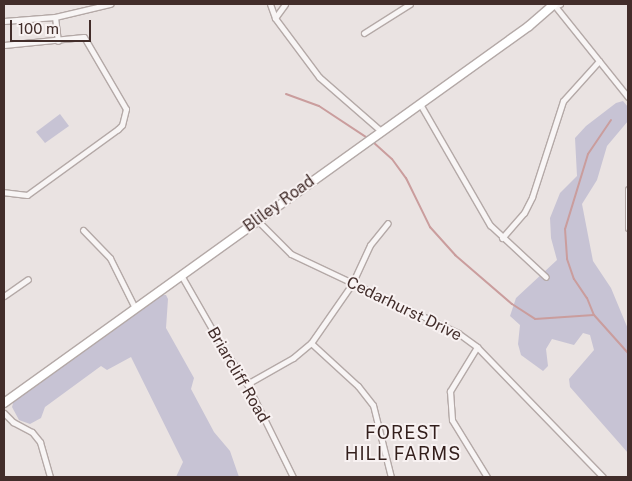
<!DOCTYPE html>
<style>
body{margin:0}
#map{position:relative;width:632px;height:481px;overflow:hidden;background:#eae3e2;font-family:"Public Sans",sans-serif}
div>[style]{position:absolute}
.green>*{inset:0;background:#c7c3d4}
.stream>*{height:2px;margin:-1px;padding:0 1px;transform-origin:1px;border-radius:1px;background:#ca9d9d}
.roads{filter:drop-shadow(1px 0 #b4a9a7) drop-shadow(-1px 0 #b4a9a7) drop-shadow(0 1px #b4a9a7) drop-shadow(0 -1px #b4a9a7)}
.street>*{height:5px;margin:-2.5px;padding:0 2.5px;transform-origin:2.5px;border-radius:2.5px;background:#f8f5f5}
.secondary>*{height:8px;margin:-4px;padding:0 4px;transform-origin:4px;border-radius:4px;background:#fff}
span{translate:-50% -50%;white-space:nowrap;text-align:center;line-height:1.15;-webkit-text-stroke:4px #f8f2f2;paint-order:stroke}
.street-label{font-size:16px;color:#422d2a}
.neighbourhood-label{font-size:18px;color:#331f1c;letter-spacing:1px}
.frame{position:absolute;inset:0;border:5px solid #422d2a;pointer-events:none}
.scale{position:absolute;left:10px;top:20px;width:81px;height:22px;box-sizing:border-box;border:2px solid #422d2a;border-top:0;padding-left:6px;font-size:15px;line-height:18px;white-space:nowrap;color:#422d2a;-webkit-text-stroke:4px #f8f2f2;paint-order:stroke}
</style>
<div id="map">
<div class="green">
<i style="clip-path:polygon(623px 101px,628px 107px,628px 121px,607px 146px,597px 180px,582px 204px,593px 261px,611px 288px,628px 329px,628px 453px,570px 387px,569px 379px,594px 350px,590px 335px,583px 333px,574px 345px,552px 339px,546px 349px,548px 366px,543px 371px,521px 355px,518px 344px,520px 325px,510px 316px,516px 298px,557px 260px,551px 238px,550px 218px,560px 193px,577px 176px,575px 138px,586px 126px,616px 103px)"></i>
<i style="clip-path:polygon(60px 114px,69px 126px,45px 143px,36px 132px)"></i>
<i style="clip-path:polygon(159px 295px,166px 295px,168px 299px,166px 328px,194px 378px,191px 389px,214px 432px,230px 451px,239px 477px,176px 477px,183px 462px,131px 357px,107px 370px,101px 366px,45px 407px,41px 418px,30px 424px,19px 420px,12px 407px,14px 400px)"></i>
</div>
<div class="stream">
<i style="left:286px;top:94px;width:35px;rotate:20deg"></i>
<i style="left:319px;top:106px;width:56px;rotate:33.4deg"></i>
<i style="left:611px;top:120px;width:41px;rotate:124.1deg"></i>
<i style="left:588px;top:154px;width:78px;rotate:107deg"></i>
<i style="left:565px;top:229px;width:30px;rotate:86deg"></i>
<i style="left:567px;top:259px;width:21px;rotate:71deg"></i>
<i style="left:574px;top:279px;width:23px;rotate:56deg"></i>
<i style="left:587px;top:298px;width:18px;rotate:68deg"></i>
<i style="left:594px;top:315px;width:51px;rotate:48.2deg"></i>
<i style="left:373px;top:142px;width:25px;rotate:42deg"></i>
<i style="left:392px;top:159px;width:24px;rotate:54deg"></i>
<i style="left:406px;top:178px;width:55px;rotate:63.9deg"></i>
<i style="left:430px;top:227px;width:38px;rotate:48deg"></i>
<i style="left:455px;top:255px;width:75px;rotate:40.7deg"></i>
<i style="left:512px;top:304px;width:27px;rotate:33deg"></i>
<i style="left:535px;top:319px;width:59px;rotate:-3.9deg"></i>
</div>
<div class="roads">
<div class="street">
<i style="left:270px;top:4px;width:15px;rotate:70deg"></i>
<i style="left:275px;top:18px;width:74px;rotate:53.3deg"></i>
<i style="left:319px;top:77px;width:82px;rotate:41.1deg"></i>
<i style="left:560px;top:4px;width:5px;rotate:158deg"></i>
<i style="left:555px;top:6px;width:117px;rotate:51.3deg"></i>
<i style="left:55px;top:17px;width:24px;rotate:83deg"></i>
<i style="left:275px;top:18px;width:17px;rotate:-54deg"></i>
<i style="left:4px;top:21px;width:51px;rotate:-4.5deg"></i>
<i style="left:55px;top:17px;width:57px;rotate:-13.3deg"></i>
<i style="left:364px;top:33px;width:54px;rotate:-32.2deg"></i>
<i style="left:4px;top:45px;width:80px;rotate:-5.7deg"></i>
<i style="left:84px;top:37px;width:83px;rotate:59.7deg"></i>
<i style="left:126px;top:109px;width:16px;rotate:104deg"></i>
<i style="left:122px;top:125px;width:6px;rotate:135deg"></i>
<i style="left:118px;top:129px;width:112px;rotate:144deg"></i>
<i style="left:27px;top:195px;width:23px;rotate:-173deg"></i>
<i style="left:420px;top:104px;width:140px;rotate:60deg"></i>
<i style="left:490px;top:225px;width:76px;rotate:42.9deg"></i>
<i style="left:628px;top:189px;width:39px;rotate:90deg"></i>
<i style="left:257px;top:220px;width:48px;rotate:45deg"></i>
<i style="left:291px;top:254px;width:185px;rotate:25.3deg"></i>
<i style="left:458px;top:333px;width:24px;rotate:36deg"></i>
<i style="left:477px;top:347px;width:181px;rotate:45.9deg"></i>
<i style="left:83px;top:230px;width:39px;rotate:46deg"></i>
<i style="left:110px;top:258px;width:56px;rotate:63.4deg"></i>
<i style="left:502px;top:238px;width:33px;rotate:-49deg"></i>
<i style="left:524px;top:213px;width:18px;rotate:-63deg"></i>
<i style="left:532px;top:197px;width:101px;rotate:-72.1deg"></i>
<i style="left:563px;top:101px;width:54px;rotate:-48deg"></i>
<i style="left:181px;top:275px;width:86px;rotate:60.2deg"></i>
<i style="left:224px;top:350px;width:41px;rotate:55.9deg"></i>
<i style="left:247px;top:384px;width:104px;rotate:63.7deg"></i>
<i style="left:4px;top:296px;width:29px;rotate:-35deg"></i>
<i style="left:311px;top:343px;width:64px;rotate:42.5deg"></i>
<i style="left:358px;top:386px;width:24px;rotate:52deg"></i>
<i style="left:373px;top:405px;width:74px;rotate:76deg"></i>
<i style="left:477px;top:347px;width:52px;rotate:121.5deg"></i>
<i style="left:450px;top:391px;width:29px;rotate:86deg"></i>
<i style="left:452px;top:420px;width:67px;rotate:58.4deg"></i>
<i style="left:247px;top:384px;width:53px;rotate:-29.5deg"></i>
<i style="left:293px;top:358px;width:23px;rotate:-40deg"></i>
<i style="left:311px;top:343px;width:72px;rotate:-55.2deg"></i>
<i style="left:352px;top:284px;width:43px;rotate:-65.2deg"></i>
<i style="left:370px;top:245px;width:28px;rotate:-51deg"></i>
<i style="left:4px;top:413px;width:13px;rotate:45deg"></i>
<i style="left:13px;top:422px;width:21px;rotate:28deg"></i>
<i style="left:32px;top:432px;width:13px;rotate:51deg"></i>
<i style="left:40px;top:442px;width:36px;rotate:74deg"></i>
</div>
<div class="secondary">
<i style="left:4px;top:403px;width:646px;rotate:-35.68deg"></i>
<i style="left:529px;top:26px;width:33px;rotate:-41deg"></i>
</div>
</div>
<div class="street-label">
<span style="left:279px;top:204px;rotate:-36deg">Bliley Road</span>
<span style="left:404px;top:309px;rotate:26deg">Cedarhurst Drive</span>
<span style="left:238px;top:375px;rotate:60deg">Briarcliff Road</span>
</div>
<div class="neighbourhood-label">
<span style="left:403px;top:444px">FOREST<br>HILL FARMS</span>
</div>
<div class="frame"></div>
<div class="scale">100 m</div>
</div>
